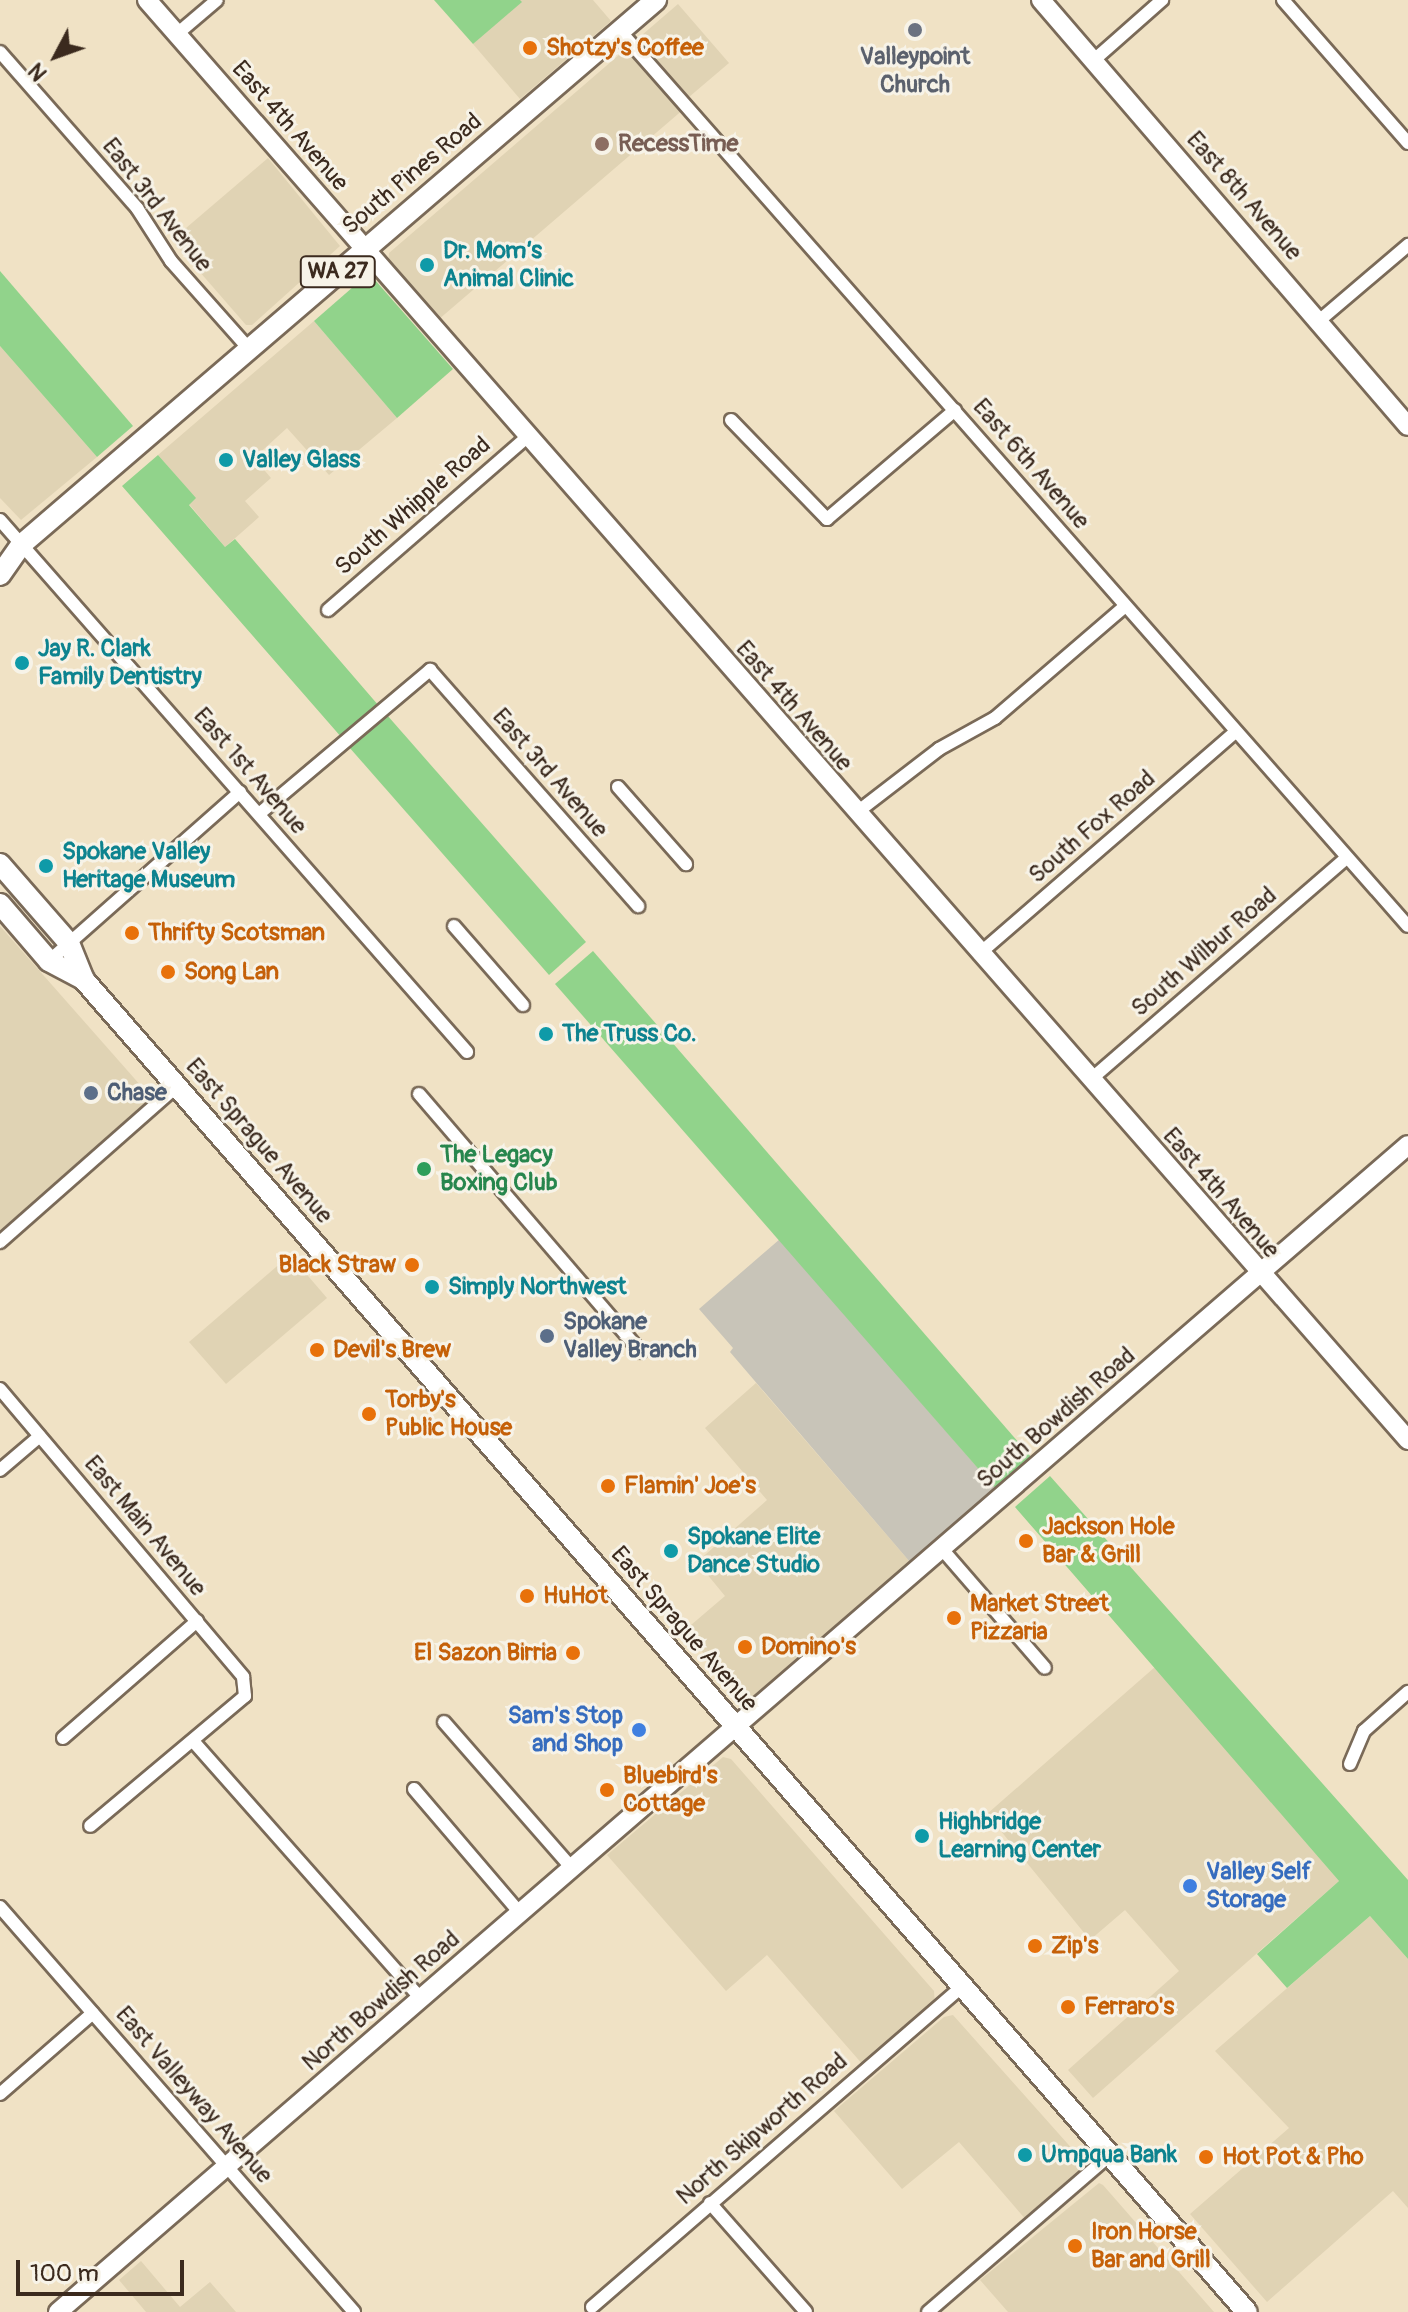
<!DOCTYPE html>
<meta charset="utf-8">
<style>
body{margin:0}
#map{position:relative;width:1408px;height:2312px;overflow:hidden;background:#f0e2c5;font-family:Pangolin,sans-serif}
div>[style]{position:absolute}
.built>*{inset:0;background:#e0d3b4}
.industrial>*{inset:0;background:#c8c4b8}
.green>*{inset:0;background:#91d38b}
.roads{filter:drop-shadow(2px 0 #7a6a58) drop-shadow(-2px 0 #7a6a58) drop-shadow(0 2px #7a6a58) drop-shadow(0 -2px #7a6a58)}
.street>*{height:12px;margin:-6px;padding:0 6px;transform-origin:6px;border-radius:6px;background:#fff}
.secondary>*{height:18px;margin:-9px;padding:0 9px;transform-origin:9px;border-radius:9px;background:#fff}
.primary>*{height:20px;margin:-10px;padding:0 10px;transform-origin:10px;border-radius:10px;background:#fff}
.dots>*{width:22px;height:22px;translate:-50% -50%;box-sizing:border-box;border:4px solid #f7f3e8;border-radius:50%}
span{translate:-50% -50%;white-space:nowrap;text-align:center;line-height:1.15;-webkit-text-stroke:6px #f7f3e8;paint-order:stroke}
.shield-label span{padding:2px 6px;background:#f7f3e8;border:2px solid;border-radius:6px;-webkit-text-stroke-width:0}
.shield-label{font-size:22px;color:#3b2a1e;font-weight:700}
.food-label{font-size:24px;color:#c56008;font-weight:700}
.left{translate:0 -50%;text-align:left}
.right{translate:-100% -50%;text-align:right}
.worship-label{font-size:24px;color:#5b616d;font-weight:700}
.street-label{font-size:24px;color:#3b2a1e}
.education-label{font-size:24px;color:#785e54;font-weight:700}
.culture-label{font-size:24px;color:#0d838f;font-weight:700}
.service-label{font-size:24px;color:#4e5e75;font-weight:700}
.leisure-label{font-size:24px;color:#27864d;font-weight:700}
.shop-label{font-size:24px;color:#366cbe;font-weight:700}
.north{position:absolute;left:16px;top:16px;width:80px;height:80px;-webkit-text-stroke:6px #f7f3e8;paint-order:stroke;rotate:229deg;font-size:22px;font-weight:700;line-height:32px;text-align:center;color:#3b2a1e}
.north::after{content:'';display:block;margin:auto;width:28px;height:36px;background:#3b2a1e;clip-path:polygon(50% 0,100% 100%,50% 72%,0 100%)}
.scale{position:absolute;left:16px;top:2260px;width:168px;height:36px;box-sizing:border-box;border:4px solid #3b2a1e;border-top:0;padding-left:10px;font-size:24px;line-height:28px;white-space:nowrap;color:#3b2a1e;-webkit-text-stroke:6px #f7f3e8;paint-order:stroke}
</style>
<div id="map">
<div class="built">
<i style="clip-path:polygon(520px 0,593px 0,611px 21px,520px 99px,473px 44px)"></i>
<i style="clip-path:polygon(678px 4px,729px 63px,689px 97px,692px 102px,438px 320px,388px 264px,389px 253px)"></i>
<i style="clip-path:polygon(268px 158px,340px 246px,252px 325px,246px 325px,172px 240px)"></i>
<i style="clip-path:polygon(314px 321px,397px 418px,329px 475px,287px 428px,254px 458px,271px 478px,245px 501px,259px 517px,225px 547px,189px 504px,195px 498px,158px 455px)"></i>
<i style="clip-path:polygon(0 346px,97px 457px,21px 520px,0 498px)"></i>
<i style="clip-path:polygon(0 926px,149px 1095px,147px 1107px,0 1230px)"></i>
<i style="clip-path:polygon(290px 1255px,327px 1298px,226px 1384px,189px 1342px)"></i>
<i style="clip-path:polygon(756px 1383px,910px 1562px,751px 1698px,742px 1697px,684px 1631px,725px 1596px,697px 1562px,767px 1500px,705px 1428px)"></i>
<i style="clip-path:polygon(1155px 1667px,1339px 1881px,1093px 2098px,1068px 2070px,1179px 1971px,1125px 1910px,1090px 1940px,987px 1814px)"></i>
<i style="clip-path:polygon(723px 1757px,731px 1759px,934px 1991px,935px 2004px,864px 2066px,767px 1955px,726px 1991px,607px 1855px)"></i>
<i style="clip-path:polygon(1370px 1916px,1408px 1959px,1408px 2208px,1393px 2191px,1267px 2302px,1190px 2214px,1289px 2128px,1215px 2051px)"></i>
<i style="clip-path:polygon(953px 2015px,1083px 2161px,1080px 2174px,1027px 2221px,959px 2142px,902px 2189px,834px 2111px,944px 2017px)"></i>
<i style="clip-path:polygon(1099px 2183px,1103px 2185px,1214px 2312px,1008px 2312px,980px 2280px)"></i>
<i style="clip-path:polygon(141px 2261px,180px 2307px,210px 2282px,236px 2312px,146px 2312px,119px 2280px)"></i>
</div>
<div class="industrial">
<i style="clip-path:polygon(780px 1239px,996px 1489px,910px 1562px,730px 1352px,733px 1348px,699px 1309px)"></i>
</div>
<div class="green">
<i style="clip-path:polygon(434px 0,520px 0,522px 2px,473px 44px)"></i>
<i style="clip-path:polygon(0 271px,133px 426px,97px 457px,0 346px)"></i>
<i style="clip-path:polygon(361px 280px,375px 280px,453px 369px,397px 418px,314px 321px)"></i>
<i style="clip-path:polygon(158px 455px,196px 498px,189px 505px,225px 547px,235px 539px,379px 706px,342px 738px,122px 486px)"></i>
<i style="clip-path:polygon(387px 715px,586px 942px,549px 975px,349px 747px)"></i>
<i style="clip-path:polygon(593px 951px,1032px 1458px,996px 1489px,555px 984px)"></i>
<i style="clip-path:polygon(1050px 1476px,1408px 1880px,1408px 1959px,1370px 1916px,1287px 1988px,1257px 1954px,1339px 1881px,1015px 1507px)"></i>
</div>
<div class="roads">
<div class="street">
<i style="left:1283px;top:0;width:190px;rotate:48.8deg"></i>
<i style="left:620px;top:31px;width:1192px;rotate:48.64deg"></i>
<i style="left:177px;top:34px;width:52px;rotate:-40.4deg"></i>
<i style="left:0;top:52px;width:208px;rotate:48.7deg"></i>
<i style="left:137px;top:208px;width:63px;rotate:57.3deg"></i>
<i style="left:171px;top:261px;width:118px;rotate:48.4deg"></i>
<i style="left:1094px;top:60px;width:91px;rotate:-41.4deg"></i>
<i style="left:1320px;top:320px;width:116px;rotate:-40.4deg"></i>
<i style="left:731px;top:420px;width:138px;rotate:45.9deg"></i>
<i style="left:827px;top:519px;width:168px;rotate:-40.4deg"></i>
<i style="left:0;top:520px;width:708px;rotate:48.72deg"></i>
<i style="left:328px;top:610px;width:265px;rotate:-41deg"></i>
<i style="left:618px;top:787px;width:103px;rotate:48.6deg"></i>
<i style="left:856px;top:813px;width:105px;rotate:-37.6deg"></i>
<i style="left:939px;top:749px;width:64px;rotate:-29deg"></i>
<i style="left:995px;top:718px;width:172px;rotate:-40.7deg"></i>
<i style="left:259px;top:814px;width:224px;rotate:-40.1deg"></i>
<i style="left:430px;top:670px;width:315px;rotate:48.6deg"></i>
<i style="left:454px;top:926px;width:105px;rotate:48.9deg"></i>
<i style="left:979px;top:954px;width:339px;rotate:-40.9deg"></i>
<i style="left:49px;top:961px;width:255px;rotate:-41.5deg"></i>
<i style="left:1090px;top:1080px;width:339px;rotate:-40.9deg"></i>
<i style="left:419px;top:1094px;width:340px;rotate:49.3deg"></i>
<i style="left:0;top:1242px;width:236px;rotate:-41.4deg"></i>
<i style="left:0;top:1389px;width:377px;rotate:49.8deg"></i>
<i style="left:243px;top:1677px;width:19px;rotate:84deg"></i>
<i style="left:245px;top:1696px;width:202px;rotate:140deg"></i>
<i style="left:0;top:1470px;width:52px;rotate:-40.4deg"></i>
<i style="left:942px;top:1549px;width:157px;rotate:49.1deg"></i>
<i style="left:444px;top:1722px;width:194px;rotate:48.8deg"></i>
<i style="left:63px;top:1738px;width:178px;rotate:-41.1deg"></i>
<i style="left:193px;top:1741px;width:343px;rotate:48.5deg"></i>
<i style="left:1350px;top:1764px;width:36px;rotate:-67deg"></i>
<i style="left:1364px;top:1731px;width:59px;rotate:-41.6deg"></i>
<i style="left:414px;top:1789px;width:163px;rotate:49.5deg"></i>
<i style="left:0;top:1907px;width:538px;rotate:48.84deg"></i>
<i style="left:0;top:2094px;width:123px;rotate:-41.1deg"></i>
<i style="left:710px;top:2203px;width:145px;rotate:48.6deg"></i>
<i style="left:592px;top:2307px;width:490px;rotate:-40.9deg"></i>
<i style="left:928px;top:2312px;width:240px;rotate:-40.8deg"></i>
</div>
<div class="secondary">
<i style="left:147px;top:0;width:1914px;rotate:48.79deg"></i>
<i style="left:1041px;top:0;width:562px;rotate:49.26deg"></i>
<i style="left:58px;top:2312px;width:1784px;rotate:-40.84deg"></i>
</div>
<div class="primary">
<i style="left:0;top:575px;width:37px;rotate:-55deg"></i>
<i style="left:21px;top:545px;width:837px;rotate:-40.64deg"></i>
<i style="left:0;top:864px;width:105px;rotate:48.9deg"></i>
<i style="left:69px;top:943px;width:40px;rotate:68deg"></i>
<i style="left:84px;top:980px;width:1768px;rotate:48.88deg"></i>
<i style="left:0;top:904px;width:75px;rotate:49.3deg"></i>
<i style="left:49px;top:961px;width:40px;rotate:28deg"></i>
</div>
</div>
<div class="dots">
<i style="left:915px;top:30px;background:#6b7280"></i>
<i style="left:530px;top:48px;background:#e8710a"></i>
<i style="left:602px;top:144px;background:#8d6e63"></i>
<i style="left:427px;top:265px;background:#0f9aa8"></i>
<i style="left:226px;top:460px;background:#0f9aa8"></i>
<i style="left:22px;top:663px;background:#0f9aa8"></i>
<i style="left:46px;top:866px;background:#0f9aa8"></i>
<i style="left:132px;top:933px;background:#e8710a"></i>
<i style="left:168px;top:972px;background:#e8710a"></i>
<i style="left:546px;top:1034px;background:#0f9aa8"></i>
<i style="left:91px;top:1093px;background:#5c6f8a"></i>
<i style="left:424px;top:1169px;background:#2e9e5b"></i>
<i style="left:412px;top:1265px;background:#e8710a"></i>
<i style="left:432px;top:1287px;background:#0f9aa8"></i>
<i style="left:547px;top:1336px;background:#5c6f8a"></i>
<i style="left:317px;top:1350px;background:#e8710a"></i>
<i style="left:369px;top:1414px;background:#e8710a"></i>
<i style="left:608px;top:1486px;background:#e8710a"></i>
<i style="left:1026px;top:1541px;background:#e8710a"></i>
<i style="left:671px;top:1551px;background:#0f9aa8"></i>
<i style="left:527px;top:1596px;background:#e8710a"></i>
<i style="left:954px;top:1618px;background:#e8710a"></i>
<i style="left:745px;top:1647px;background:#e8710a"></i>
<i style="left:573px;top:1653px;background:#e8710a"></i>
<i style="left:639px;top:1730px;background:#3f7fe0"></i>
<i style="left:607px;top:1790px;background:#e8710a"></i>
<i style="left:922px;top:1836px;background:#0f9aa8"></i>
<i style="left:1190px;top:1886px;background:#3f7fe0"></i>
<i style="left:1035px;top:1946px;background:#e8710a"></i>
<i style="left:1068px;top:2007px;background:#e8710a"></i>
<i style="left:1025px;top:2155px;background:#0f9aa8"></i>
<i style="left:1206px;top:2157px;background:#e8710a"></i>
<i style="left:1075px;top:2246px;background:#e8710a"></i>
</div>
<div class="shield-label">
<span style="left:338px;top:272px">WA 27</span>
</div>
<div class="food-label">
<span class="left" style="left:546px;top:48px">Shotzy's Coffee</span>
<span class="left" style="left:148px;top:933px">Thrifty Scotsman</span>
<span class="left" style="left:184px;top:972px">Song Lan</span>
<span class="right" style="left:396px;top:1265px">Black Straw</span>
<span class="left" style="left:333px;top:1350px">Devil's Brew</span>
<span class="left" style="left:385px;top:1414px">Torby's<br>Public House</span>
<span class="left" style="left:624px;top:1486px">Flamin' Joe's</span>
<span class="left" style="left:1042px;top:1541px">Jackson Hole<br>Bar &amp; Grill</span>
<span class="left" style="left:543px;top:1596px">HuHot</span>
<span class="left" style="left:970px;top:1618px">Market Street<br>Pizzaria</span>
<span class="left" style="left:761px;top:1647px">Domino's</span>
<span class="right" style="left:557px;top:1653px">El Sazon Birria</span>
<span class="left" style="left:623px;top:1790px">Bluebird's<br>Cottage</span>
<span class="left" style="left:1051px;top:1946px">Zip's</span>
<span class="left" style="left:1084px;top:2007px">Ferraro's</span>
<span class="left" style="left:1222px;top:2157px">Hot Pot &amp; Pho</span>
<span class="left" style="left:1091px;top:2246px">Iron Horse<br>Bar and Grill</span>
</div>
<div class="worship-label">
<span style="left:915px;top:71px">Valleypoint<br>Church</span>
</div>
<div class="street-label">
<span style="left:290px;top:126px;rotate:49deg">East 4th Avenue</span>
<span style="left:412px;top:174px;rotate:-40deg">South Pines Road</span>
<span style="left:1244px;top:196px;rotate:49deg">East 8th Avenue</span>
<span style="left:157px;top:205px;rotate:52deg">East 3rd Avenue</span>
<span style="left:1031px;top:464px;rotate:49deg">East 6th Avenue</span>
<span style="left:413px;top:506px;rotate:-41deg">South Whipple Road</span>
<span style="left:794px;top:706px;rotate:49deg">East 4th Avenue</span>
<span style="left:250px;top:771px;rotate:49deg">East 1st Avenue</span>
<span style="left:550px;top:773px;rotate:49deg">East 3rd Avenue</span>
<span style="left:1092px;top:827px;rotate:-41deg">South Fox Road</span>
<span style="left:1204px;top:952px;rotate:-41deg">South Wilbur Road</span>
<span style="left:259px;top:1141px;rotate:49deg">East Sprague Avenue</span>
<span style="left:1221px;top:1193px;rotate:49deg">East 4th Avenue</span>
<span style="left:1056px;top:1418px;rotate:-41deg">South Bowdish Road</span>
<span style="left:145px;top:1526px;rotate:50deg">East Main Avenue</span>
<span style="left:684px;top:1629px;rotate:49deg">East Sprague Avenue</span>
<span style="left:381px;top:2001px;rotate:-41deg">North Bowdish Road</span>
<span style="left:194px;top:2095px;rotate:49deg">East Valleyway Avenue</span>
<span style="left:762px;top:2129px;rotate:-41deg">North Skipworth Road</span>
</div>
<div class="education-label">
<span class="left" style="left:618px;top:144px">RecessTime</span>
</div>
<div class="culture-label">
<span class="left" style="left:443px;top:265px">Dr. Mom’s<br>Animal Clinic</span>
<span class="left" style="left:242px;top:460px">Valley Glass</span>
<span class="left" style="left:38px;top:663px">Jay R. Clark<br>Family Dentistry</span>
<span class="left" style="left:62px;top:866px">Spokane Valley<br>Heritage Museum</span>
<span class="left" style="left:562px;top:1034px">The Truss Co.</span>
<span class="left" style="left:448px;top:1287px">Simply Northwest</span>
<span class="left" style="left:687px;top:1551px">Spokane Elite<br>Dance Studio</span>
<span class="left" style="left:938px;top:1836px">Highbridge<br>Learning Center</span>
<span class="left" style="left:1041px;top:2155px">Umpqua Bank</span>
</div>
<div class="service-label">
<span class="left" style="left:107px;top:1093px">Chase</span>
<span class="left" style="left:563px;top:1336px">Spokane<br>Valley Branch</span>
</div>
<div class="leisure-label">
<span class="left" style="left:440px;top:1169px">The Legacy<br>Boxing Club</span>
</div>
<div class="shop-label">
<span class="right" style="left:623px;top:1730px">Sam's Stop<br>and Shop</span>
<span class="left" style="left:1206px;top:1886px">Valley Self<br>Storage</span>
</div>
<div class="north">N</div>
<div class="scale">100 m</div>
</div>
